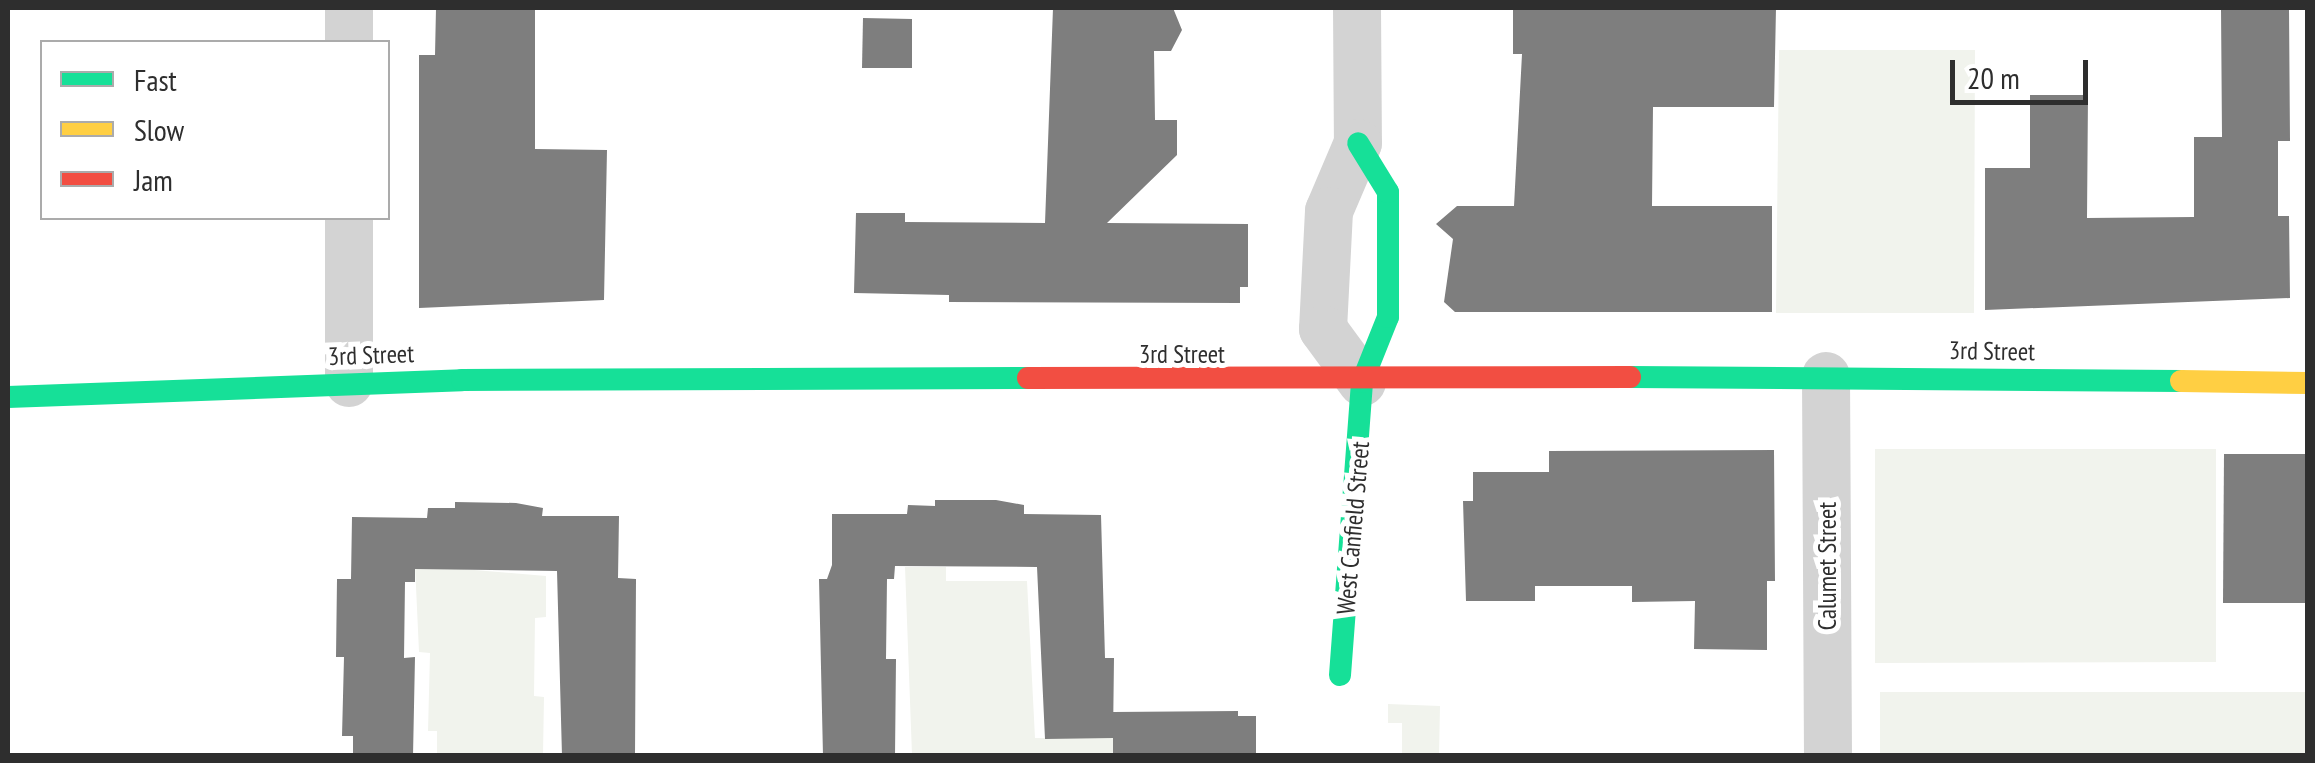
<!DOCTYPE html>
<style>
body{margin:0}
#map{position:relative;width:2315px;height:763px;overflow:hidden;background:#fff;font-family:"PT Sans Narrow",sans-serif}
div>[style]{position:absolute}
.green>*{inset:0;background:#f1f3ed}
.building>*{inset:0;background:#7e7e7e}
.street>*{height:48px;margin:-24px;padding:0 24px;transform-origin:24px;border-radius:24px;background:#d3d3d3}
.fast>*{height:22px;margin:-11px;padding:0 11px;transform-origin:11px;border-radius:11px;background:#16e098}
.slow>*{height:22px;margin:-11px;padding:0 11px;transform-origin:11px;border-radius:11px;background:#ffcf43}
.jam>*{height:22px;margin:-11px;padding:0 11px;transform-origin:11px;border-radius:11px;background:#f24e42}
span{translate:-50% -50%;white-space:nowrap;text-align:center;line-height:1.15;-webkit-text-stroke:10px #fff;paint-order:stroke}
.street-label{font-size:25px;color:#2e2e2e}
.frame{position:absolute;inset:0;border:10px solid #2e2e2e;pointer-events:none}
.legend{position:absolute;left:40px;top:40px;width:350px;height:180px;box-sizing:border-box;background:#fff;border:2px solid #ababab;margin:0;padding:12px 18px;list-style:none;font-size:30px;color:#2e2e2e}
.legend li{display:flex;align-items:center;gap:20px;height:50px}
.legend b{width:50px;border:2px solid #ababab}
.scale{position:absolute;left:1950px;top:60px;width:138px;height:45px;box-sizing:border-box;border:5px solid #2e2e2e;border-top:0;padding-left:12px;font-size:30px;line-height:35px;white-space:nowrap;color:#2e2e2e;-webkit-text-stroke:8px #fff;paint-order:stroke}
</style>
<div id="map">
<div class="green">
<i style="clip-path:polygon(1779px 50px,1975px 50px,1974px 313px,1776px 313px)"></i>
<i style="clip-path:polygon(1875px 449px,2216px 449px,2216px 662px,1875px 663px)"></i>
<i style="clip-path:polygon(415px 565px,546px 576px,546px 617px,535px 618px,534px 696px,544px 697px,543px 755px,437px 755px,437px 731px,428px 731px,430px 653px,419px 652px)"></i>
<i style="clip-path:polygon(905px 567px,946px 567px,946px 581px,1027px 581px,1035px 738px,1113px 738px,1113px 755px,912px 755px)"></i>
<i style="clip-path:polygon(1880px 692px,2307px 692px,2307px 755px,1880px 755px)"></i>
<i style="clip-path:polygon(1388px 704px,1440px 706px,1439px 755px,1402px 755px,1402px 723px,1388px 723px)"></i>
</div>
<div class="building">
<i style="clip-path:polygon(436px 8px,535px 8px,535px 149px,607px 150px,604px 300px,419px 308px,419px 55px,435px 55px)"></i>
<i style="clip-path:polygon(1053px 8px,1173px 8px,1182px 30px,1171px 51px,1154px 51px,1155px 120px,1177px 120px,1177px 155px,1107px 223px,1248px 224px,1248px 287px,1240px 287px,1240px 303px,949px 302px,949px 295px,854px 293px,856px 213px,905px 213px,905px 222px,1045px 223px)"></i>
<i style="clip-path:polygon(1513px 8px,1776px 8px,1774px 107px,1653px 107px,1652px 206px,1772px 206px,1772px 312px,1455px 312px,1444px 302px,1453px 239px,1436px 224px,1457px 206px,1514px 206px,1522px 54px,1513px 54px)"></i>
<i style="clip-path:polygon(2221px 8px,2289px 8px,2290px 141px,2278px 141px,2278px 216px,2289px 216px,2290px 298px,1985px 310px,1985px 168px,2030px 168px,2030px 95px,2088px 95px,2087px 218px,2194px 217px,2194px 137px,2222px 137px)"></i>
<i style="clip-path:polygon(863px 18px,912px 19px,912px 68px,862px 68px)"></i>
<i style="clip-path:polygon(1774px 450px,1775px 581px,1767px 581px,1767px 650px,1694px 649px,1695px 601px,1632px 602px,1632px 586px,1535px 586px,1535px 601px,1466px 601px,1463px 501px,1473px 501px,1473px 472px,1549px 472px,1549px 451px)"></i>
<i style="clip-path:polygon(2224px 454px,2308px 454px,2308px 603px,2223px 603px)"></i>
<i style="clip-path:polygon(935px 500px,996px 500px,1024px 505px,1024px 514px,1101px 515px,1105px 658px,1114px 658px,1113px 738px,1045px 739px,1037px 567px,895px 566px,894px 579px,887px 579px,886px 659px,896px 659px,895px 756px,823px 756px,819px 579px,827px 579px,832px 565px,832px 514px,907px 514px,908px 505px,935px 506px)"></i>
<i style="clip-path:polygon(455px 502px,516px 503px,543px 508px,542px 516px,619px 516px,618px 578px,636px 579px,635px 756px,562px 756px,557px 571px,415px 569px,415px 582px,405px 582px,404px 658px,415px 657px,413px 756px,353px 756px,353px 736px,342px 736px,344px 657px,336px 657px,337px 579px,351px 579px,352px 517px,427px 518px,428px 508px,455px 508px)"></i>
<i style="clip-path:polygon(1238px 711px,1238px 716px,1256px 716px,1256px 756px,1113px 756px,1113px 712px)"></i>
</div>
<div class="street">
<i style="left:1357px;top:8px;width:135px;rotate:89.6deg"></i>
<i style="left:1358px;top:143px;width:74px;rotate:113.1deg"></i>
<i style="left:1329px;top:211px;width:118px;rotate:92.9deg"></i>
<i style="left:1323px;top:329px;width:66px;rotate:53.7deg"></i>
<i style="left:349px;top:42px;width:34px;rotate:-90deg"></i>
<i style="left:349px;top:218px;width:165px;rotate:90deg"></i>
<i style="left:1826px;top:376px;width:380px;rotate:89.7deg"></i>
</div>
<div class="fast">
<i style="left:1630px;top:377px;width:551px;rotate:0.42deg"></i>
<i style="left:8px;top:397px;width:454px;rotate:-2.1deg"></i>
<i style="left:462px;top:380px;width:566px;rotate:-0.2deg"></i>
<i style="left:1340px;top:675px;width:294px;rotate:-85.7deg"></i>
<i style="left:1362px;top:382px;width:70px;rotate:-68.2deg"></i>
<i style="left:1388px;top:317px;width:125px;rotate:-90deg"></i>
<i style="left:1388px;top:192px;width:57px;rotate:-121.5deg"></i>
</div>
<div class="slow">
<i style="left:2181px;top:381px;width:127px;rotate:0.9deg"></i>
</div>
<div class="jam">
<i style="left:1028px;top:378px;width:602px;rotate:-0.1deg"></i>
</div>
<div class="street-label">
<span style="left:1992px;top:351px;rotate:1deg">3rd Street</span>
<span style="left:1182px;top:354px">3rd Street</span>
<span style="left:371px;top:355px;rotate:-2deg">3rd Street</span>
<span style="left:1353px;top:528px;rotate:-85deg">West Canfield Street</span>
<span style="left:1827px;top:566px;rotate:-90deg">Calumet Street</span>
</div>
<div class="frame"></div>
<ul class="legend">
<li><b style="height:12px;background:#16e098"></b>Fast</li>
<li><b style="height:12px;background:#ffcf43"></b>Slow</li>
<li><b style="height:12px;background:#f24e42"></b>Jam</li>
</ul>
<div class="scale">20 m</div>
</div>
